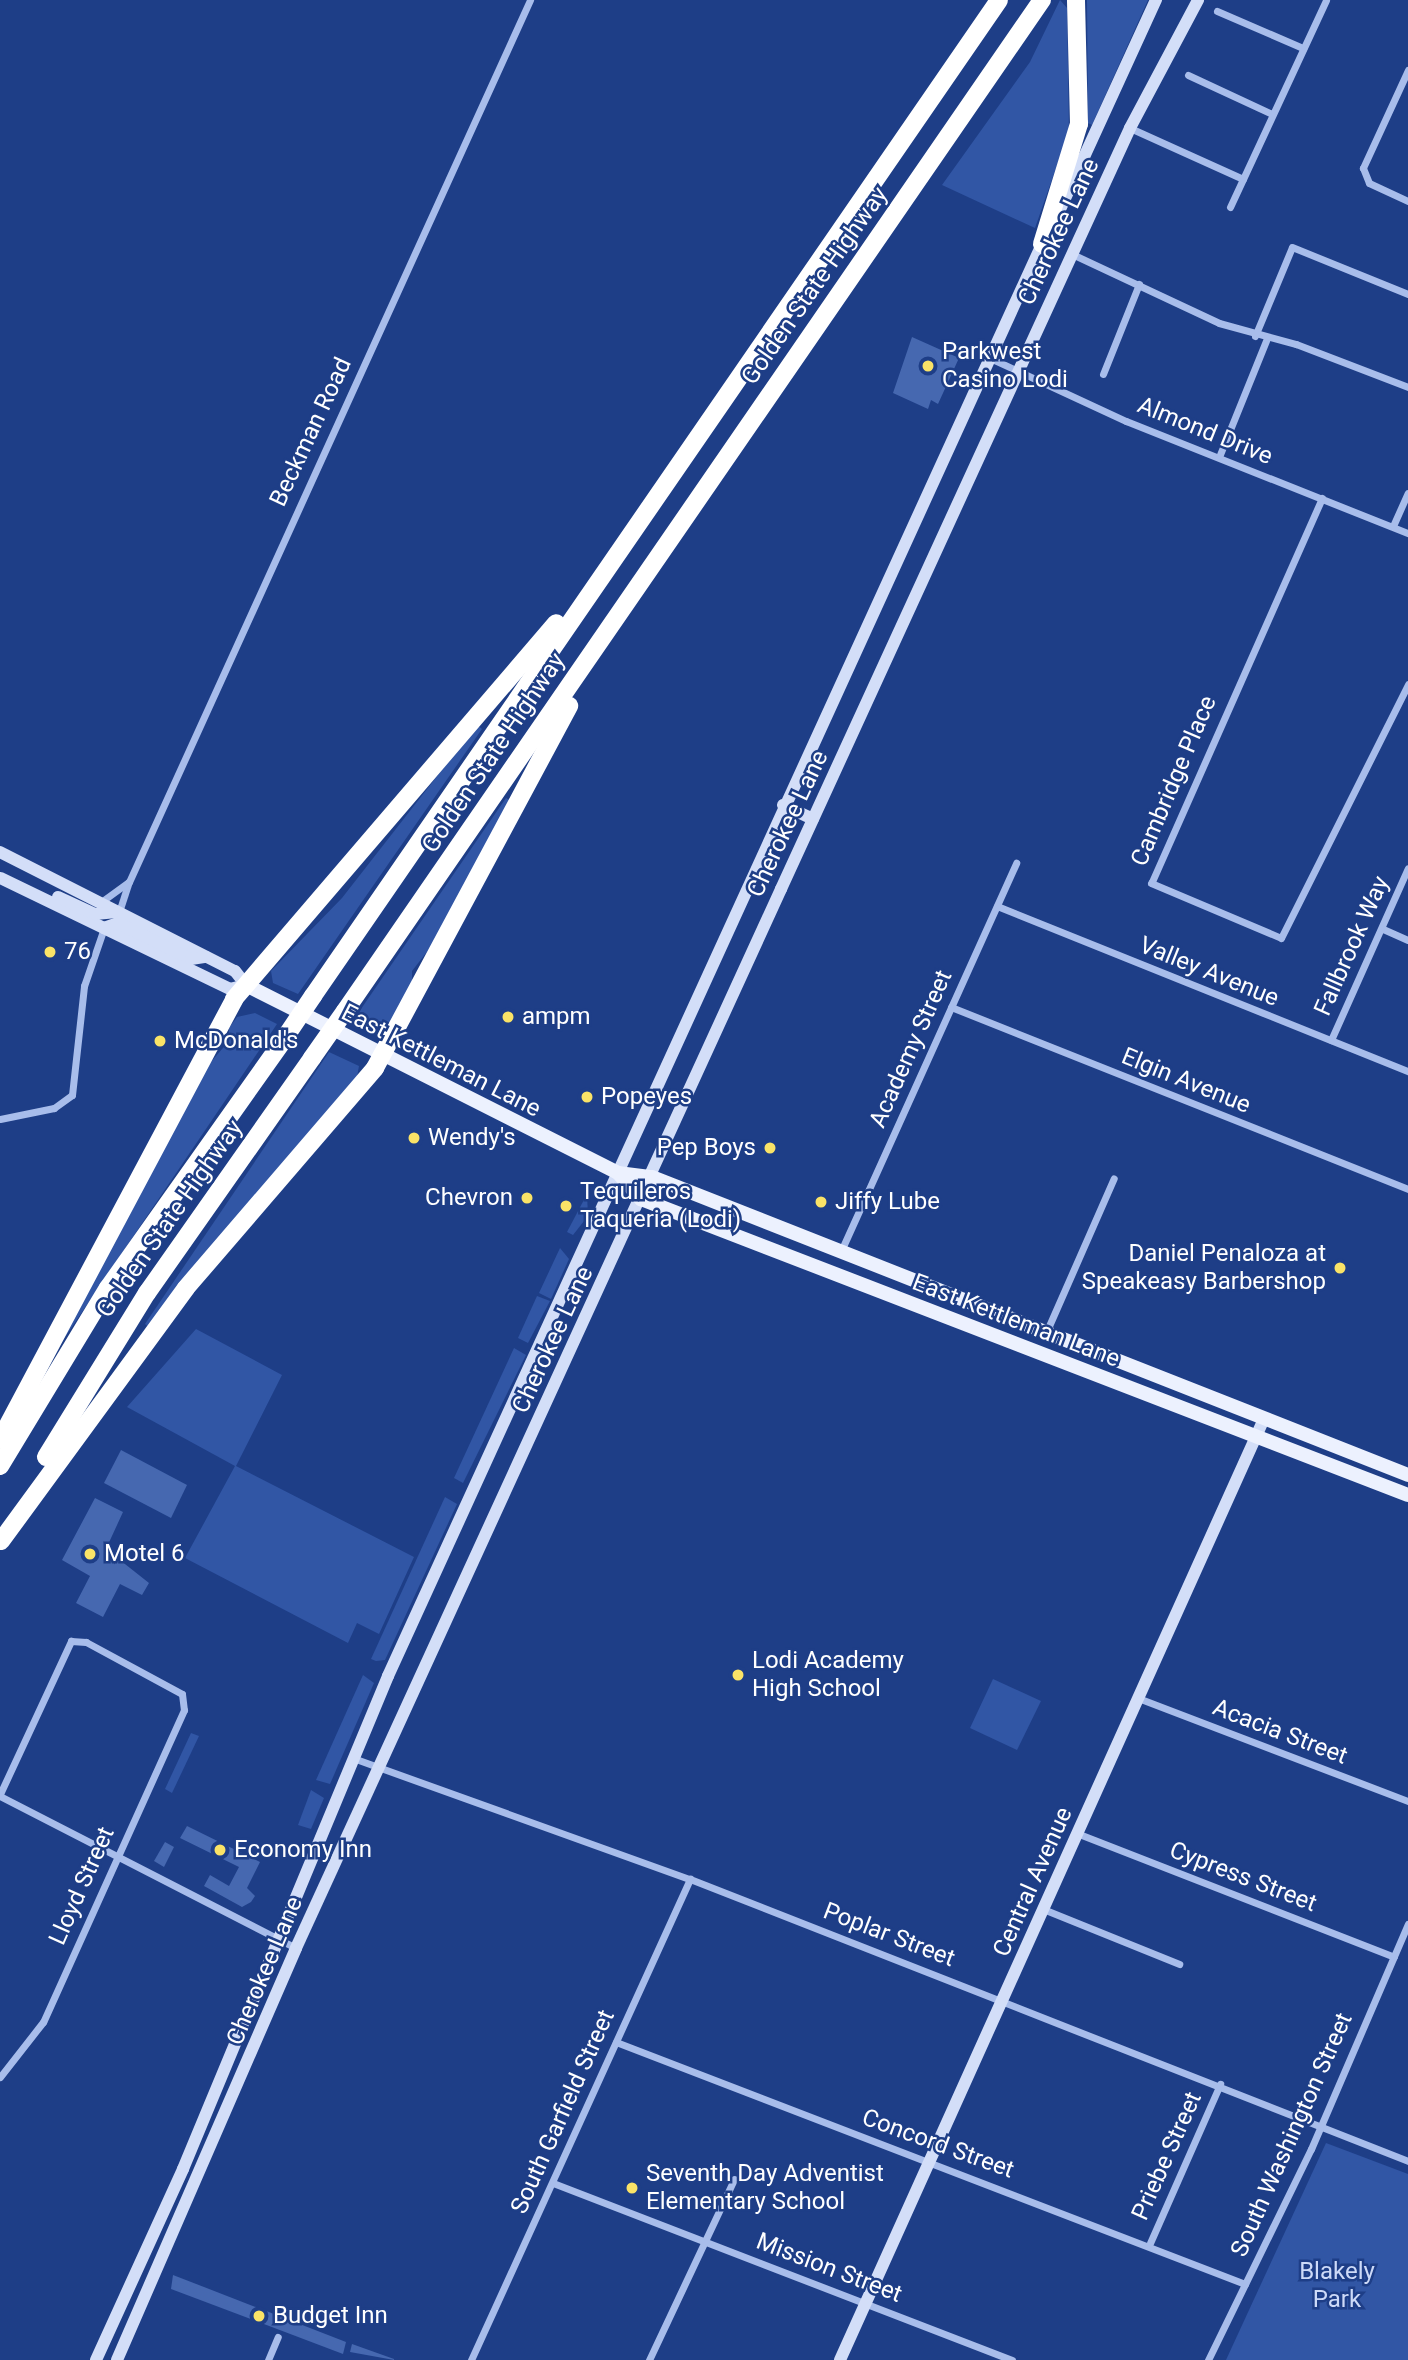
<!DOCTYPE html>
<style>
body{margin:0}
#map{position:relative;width:1408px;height:2360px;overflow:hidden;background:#1e3e87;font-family:Roboto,sans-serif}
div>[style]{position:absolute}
.green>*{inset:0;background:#3156a5}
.building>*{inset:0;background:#4668b0}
.street>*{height:7px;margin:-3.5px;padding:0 3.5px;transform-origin:3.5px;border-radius:3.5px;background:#a8bdeb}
.secondary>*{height:12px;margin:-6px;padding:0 6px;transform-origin:6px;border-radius:6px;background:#d3def8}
.primary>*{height:14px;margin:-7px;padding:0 7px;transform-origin:7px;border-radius:7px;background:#ecf1fe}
.highway>*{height:18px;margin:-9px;padding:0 9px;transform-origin:9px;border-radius:9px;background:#fff}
.highway-bridge>*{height:18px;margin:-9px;padding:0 9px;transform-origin:9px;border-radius:9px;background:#fff}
.dots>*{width:19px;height:19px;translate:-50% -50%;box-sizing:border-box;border:4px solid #1e3e87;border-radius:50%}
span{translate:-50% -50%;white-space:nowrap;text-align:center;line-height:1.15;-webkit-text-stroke:5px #1e3e87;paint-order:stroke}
.street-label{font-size:24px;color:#fff}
.poi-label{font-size:24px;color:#fff}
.left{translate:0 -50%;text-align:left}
.right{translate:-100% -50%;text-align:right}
.park-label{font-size:24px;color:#cddaf8}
</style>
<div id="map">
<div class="green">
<i style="clip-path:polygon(1060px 0,1067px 8px,1069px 131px,1035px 228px,942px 185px,1030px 62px)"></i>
<i style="clip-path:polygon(1087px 0,1148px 0,1092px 125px,1088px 123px)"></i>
<i style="clip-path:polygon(477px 725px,482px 729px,298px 994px,273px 983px,271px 971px,342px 898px)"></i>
<i style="clip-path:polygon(506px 798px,513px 802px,437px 939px,412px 971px,412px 983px,383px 1035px,352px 1022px)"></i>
<i style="clip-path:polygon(255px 1013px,277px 1024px,55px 1352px,204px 1070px,229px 1041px,229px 1028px,237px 1017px)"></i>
<i style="clip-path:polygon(329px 1052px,359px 1066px,357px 1077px,151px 1329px,145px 1324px)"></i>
<i style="clip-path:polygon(587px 1194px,588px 1216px,573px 1235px,567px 1232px)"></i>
<i style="clip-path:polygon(560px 1248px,569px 1259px,551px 1299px,539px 1293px)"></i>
<i style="clip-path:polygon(537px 1296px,550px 1301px,528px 1343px,518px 1338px)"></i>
<i style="clip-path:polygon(196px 1329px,282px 1375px,236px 1466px,414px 1557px,379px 1634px,357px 1623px,348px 1643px,185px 1558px,235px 1466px,127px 1407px)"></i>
<i style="clip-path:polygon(514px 1348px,526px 1355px,463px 1483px,454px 1478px)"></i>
<i style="clip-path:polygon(445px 1497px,457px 1504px,385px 1660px,376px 1661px,371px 1659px)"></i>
<i style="clip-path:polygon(363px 1675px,374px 1683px,330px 1784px,316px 1780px)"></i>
<i style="clip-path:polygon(993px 1679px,1041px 1701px,1017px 1750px,970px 1728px)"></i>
<i style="clip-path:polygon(191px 1733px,199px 1736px,172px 1793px,165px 1789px)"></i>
<i style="clip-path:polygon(311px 1790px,324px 1798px,311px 1829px,298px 1825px)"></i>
<i style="clip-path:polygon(1326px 2143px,1408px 2174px,1408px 2360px,1226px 2360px)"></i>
</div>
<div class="building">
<i style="clip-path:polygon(912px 337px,959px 358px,938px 404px,931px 400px,928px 409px,893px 393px)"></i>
<i style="clip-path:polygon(121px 1450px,187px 1485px,171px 1518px,104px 1483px)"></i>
<i style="clip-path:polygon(95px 1498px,123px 1512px,106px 1549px,149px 1583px,142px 1595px,120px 1584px,103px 1617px,76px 1603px,90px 1576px,62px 1560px)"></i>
<i style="clip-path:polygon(187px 1826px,260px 1862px,247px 1888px,255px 1896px,251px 1902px,242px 1907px,204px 1886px,210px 1875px,229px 1886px,239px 1867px,180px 1838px)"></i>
<i style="clip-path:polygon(165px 1842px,174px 1847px,164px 1867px,154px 1861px)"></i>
<i style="clip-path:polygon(173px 2275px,346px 2342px,343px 2354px,171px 2289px)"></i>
<i style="clip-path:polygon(352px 2344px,394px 2359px,394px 2360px,350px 2352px)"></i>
</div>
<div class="street">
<i style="left:1217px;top:11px;width:94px;rotate:23.3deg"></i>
<i style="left:1408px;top:70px;width:108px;rotate:114.7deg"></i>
<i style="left:1363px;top:168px;width:16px;rotate:68deg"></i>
<i style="left:1369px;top:183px;width:43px;rotate:24.8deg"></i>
<i style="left:1188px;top:75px;width:93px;rotate:24.9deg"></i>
<i style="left:1130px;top:128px;width:124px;rotate:24.3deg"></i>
<i style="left:1230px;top:207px;width:228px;rotate:-65.1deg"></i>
<i style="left:1072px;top:254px;width:162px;rotate:25.1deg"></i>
<i style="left:1219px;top:323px;width:80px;rotate:15.3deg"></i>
<i style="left:1296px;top:344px;width:120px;rotate:21deg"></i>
<i style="left:1255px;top:336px;width:96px;rotate:-67.4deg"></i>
<i style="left:1292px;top:247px;width:125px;rotate:22.1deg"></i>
<i style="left:990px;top:358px;width:150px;rotate:24.9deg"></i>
<i style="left:1126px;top:421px;width:303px;rotate:21.7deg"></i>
<i style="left:1103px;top:374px;width:97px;rotate:-68.2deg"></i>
<i style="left:1219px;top:457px;width:128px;rotate:-68deg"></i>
<i style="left:1322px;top:498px;width:421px;rotate:113.9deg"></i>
<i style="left:1151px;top:883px;width:141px;rotate:22.9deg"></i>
<i style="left:1281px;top:938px;width:284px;rotate:-63.4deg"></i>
<i style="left:1393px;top:526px;width:36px;rotate:-66deg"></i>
<i style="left:101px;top:902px;width:34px;rotate:-36deg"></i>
<i style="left:129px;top:882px;width:969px;rotate:-65.55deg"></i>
<i style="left:997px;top:906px;width:443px;rotate:21.9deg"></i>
<i style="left:119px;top:912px;width:32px;rotate:-72deg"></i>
<i style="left:1383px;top:929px;width:27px;rotate:24deg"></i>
<i style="left:951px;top:1007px;width:492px;rotate:21.7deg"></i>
<i style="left:1331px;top:1040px;width:188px;rotate:-65.9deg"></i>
<i style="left:0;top:1119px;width:55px;rotate:-11.5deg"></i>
<i style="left:54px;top:1108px;width:22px;rotate:-36deg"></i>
<i style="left:72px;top:1095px;width:110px;rotate:-83.7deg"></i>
<i style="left:84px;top:986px;width:61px;rotate:-71deg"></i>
<i style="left:841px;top:1251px;width:426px;rotate:-65.7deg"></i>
<i style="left:1045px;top:1335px;width:171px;rotate:-66.3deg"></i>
<i style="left:1138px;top:1698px;width:289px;rotate:20.9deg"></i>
<i style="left:353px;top:1758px;width:358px;rotate:19.8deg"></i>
<i style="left:690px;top:1879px;width:771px;rotate:21.44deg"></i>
<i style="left:0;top:1794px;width:169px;rotate:-65.1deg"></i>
<i style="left:71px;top:1641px;width:15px;rotate:4deg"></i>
<i style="left:86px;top:1642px;width:109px;rotate:28.4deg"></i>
<i style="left:182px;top:1694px;width:16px;rotate:83deg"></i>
<i style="left:184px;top:1710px;width:342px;rotate:114.3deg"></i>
<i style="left:43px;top:2022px;width:70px;rotate:128deg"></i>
<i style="left:0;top:1796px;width:333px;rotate:27.2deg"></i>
<i style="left:1079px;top:1834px;width:338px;rotate:21.3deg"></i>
<i style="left:1043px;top:1909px;width:147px;rotate:22deg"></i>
<i style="left:616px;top:2042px;width:674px;rotate:21.04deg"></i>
<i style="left:553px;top:2183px;width:492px;rotate:21.1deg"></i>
<i style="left:1150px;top:2243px;width:174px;rotate:-66.2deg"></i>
<i style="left:268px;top:2360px;width:25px;rotate:-67deg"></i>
<i style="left:471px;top:2360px;width:529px;rotate:-65.52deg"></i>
<i style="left:649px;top:2360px;width:200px;rotate:-64.8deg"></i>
<i style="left:1208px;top:2360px;width:235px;rotate:-64deg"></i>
<i style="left:1311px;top:2149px;width:245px;rotate:-66.7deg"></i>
</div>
<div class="secondary">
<i style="left:1057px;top:216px;width:238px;rotate:-65.4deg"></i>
<i style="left:783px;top:805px;width:33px;rotate:25deg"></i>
<i style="left:0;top:852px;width:263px;rotate:26.9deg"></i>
<i style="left:235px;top:971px;width:18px;rotate:52deg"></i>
<i style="left:246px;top:985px;width:16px;rotate:166deg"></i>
<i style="left:230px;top:989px;width:255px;rotate:-154.2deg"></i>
<i style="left:58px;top:897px;width:41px;rotate:24.7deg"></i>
<i style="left:95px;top:914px;width:22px;rotate:-5deg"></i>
<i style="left:104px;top:928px;width:15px;rotate:-20deg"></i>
<i style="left:118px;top:923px;width:81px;rotate:26.3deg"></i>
<i style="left:191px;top:959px;width:15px;rotate:-8deg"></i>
<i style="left:96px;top:2360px;width:210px;rotate:-65.5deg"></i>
<i style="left:183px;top:2169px;width:534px;rotate:-67.42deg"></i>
<i style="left:388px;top:1676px;width:1581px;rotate:-65.45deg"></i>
<i style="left:117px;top:2360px;width:449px;rotate:-66.5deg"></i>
<i style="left:296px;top:1948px;width:1165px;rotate:-65.39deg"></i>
<i style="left:781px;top:889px;width:837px;rotate:-65.36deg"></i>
<i style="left:1130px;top:128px;width:145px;rotate:-62deg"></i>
<i style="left:840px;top:2360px;width:1030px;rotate:-65.75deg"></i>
</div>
<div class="primary">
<i style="left:246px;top:985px;width:417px;rotate:26.8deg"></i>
<i style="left:618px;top:1173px;width:34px;rotate:7deg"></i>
<i style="left:652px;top:1177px;width:813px;rotate:21.51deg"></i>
<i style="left:618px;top:1173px;width:35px;rotate:49deg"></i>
<i style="left:641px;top:1199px;width:822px;rotate:21.1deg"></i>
</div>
<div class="highway">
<i style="left:1042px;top:244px;width:126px;rotate:-72.9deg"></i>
<i style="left:1079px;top:124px;width:124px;rotate:-91.4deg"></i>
<i style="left:313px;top:996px;width:1209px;rotate:-55.44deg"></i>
<i style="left:345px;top:1011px;width:1228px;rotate:-55.42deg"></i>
<i style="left:0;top:1440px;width:499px;rotate:-62deg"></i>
<i style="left:234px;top:999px;width:495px;rotate:-49.4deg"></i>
<i style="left:46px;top:1457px;width:193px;rotate:-58.4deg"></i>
<i style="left:147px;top:1293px;width:287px;rotate:-54.9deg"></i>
<i style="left:0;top:1466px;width:208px;rotate:-58.8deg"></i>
<i style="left:108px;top:1288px;width:305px;rotate:-54.7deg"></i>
<i style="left:1px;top:1541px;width:313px;rotate:-53.8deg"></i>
<i style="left:186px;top:1288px;width:290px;rotate:-49.3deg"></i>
<i style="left:375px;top:1068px;width:411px;rotate:-61.8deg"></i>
</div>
<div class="highway-bridge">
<i style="left:284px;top:1039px;width:52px;rotate:-56deg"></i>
<i style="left:312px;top:1058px;width:57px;rotate:-54.9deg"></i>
</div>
<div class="dots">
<i style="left:928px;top:366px;background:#fae367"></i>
<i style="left:50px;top:952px;background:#fae367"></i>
<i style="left:508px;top:1017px;background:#fae367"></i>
<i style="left:160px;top:1041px;background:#fae367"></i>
<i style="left:587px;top:1097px;background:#fae367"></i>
<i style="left:414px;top:1138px;background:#fae367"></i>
<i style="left:770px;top:1148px;background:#fae367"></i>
<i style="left:527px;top:1198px;background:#fae367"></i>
<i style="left:821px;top:1202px;background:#fae367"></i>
<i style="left:566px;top:1206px;background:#fae367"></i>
<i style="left:1340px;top:1268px;background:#fae367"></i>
<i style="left:90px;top:1554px;background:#fae367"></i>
<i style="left:738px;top:1675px;background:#fae367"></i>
<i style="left:220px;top:1850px;background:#fae367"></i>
<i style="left:632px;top:2188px;background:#fae367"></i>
<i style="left:259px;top:2316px;background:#fae367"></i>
</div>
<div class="street-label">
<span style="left:1059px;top:232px;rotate:-65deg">Cherokee Lane</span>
<span style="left:815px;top:286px;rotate:-55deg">Golden State Highway</span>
<span style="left:1205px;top:431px;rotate:22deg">Almond Drive</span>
<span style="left:311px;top:432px;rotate:-65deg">Beckman Road</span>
<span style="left:494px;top:753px;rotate:-56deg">Golden State Highway</span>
<span style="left:1174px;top:781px;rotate:-67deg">Cambridge Place</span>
<span style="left:788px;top:824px;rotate:-65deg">Cherokee Lane</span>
<span style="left:1352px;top:946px;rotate:-66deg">Fallbrook Way</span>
<span style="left:1209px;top:972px;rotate:22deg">Valley Avenue</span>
<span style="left:911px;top:1049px;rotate:-66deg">Academy Street</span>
<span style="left:441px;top:1061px;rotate:27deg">East Kettleman Lane</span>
<span style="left:1186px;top:1081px;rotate:22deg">Elgin Avenue</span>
<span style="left:170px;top:1219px;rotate:-55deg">Golden State Highway</span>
<span style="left:1016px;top:1321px;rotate:21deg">East Kettleman Lane</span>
<span style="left:553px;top:1340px;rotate:-65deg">Cherokee Lane</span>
<span style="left:1280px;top:1732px;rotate:21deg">Acacia Street</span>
<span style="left:1243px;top:1877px;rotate:21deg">Cypress Street</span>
<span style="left:1033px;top:1882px;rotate:-66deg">Central Avenue</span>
<span style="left:82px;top:1886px;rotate:-66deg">Lloyd Street</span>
<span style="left:889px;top:1935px;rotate:21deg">Poplar Street</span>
<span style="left:265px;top:1971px;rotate:-67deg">Cherokee Lane</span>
<span style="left:563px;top:2112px;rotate:-66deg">South Garfield Street</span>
<span style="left:1292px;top:2135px;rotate:-66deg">South Washington Street</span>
<span style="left:938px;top:2144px;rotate:20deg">Concord Street</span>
<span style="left:1167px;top:2156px;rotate:-66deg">Priebe Street</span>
<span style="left:829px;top:2268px;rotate:21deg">Mission Street</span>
</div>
<div class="poi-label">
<span class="left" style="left:942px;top:366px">Parkwest<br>Casino Lodi</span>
<span class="left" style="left:64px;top:952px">76</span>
<span class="left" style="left:522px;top:1017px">ampm</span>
<span class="left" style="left:174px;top:1041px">McDonald's</span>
<span class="left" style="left:601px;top:1097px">Popeyes</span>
<span class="left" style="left:428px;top:1138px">Wendy's</span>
<span class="right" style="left:756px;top:1148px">Pep Boys</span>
<span class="left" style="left:580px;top:1206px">Tequileros<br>Taqueria (Lodi)</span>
<span class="right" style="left:513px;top:1198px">Chevron</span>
<span class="left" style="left:835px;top:1202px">Jiffy Lube</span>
<span class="right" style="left:1326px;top:1268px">Daniel Penaloza at<br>Speakeasy Barbershop</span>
<span class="left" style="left:104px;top:1554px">Motel 6</span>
<span class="left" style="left:752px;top:1675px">Lodi Academy<br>High School</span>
<span class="left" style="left:234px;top:1850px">Economy Inn</span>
<span class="left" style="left:646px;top:2188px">Seventh Day Adventist<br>Elementary School</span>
<span class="left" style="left:273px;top:2316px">Budget Inn</span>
</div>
<div class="park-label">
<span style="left:1337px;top:2286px">Blakely<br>Park</span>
</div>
</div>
